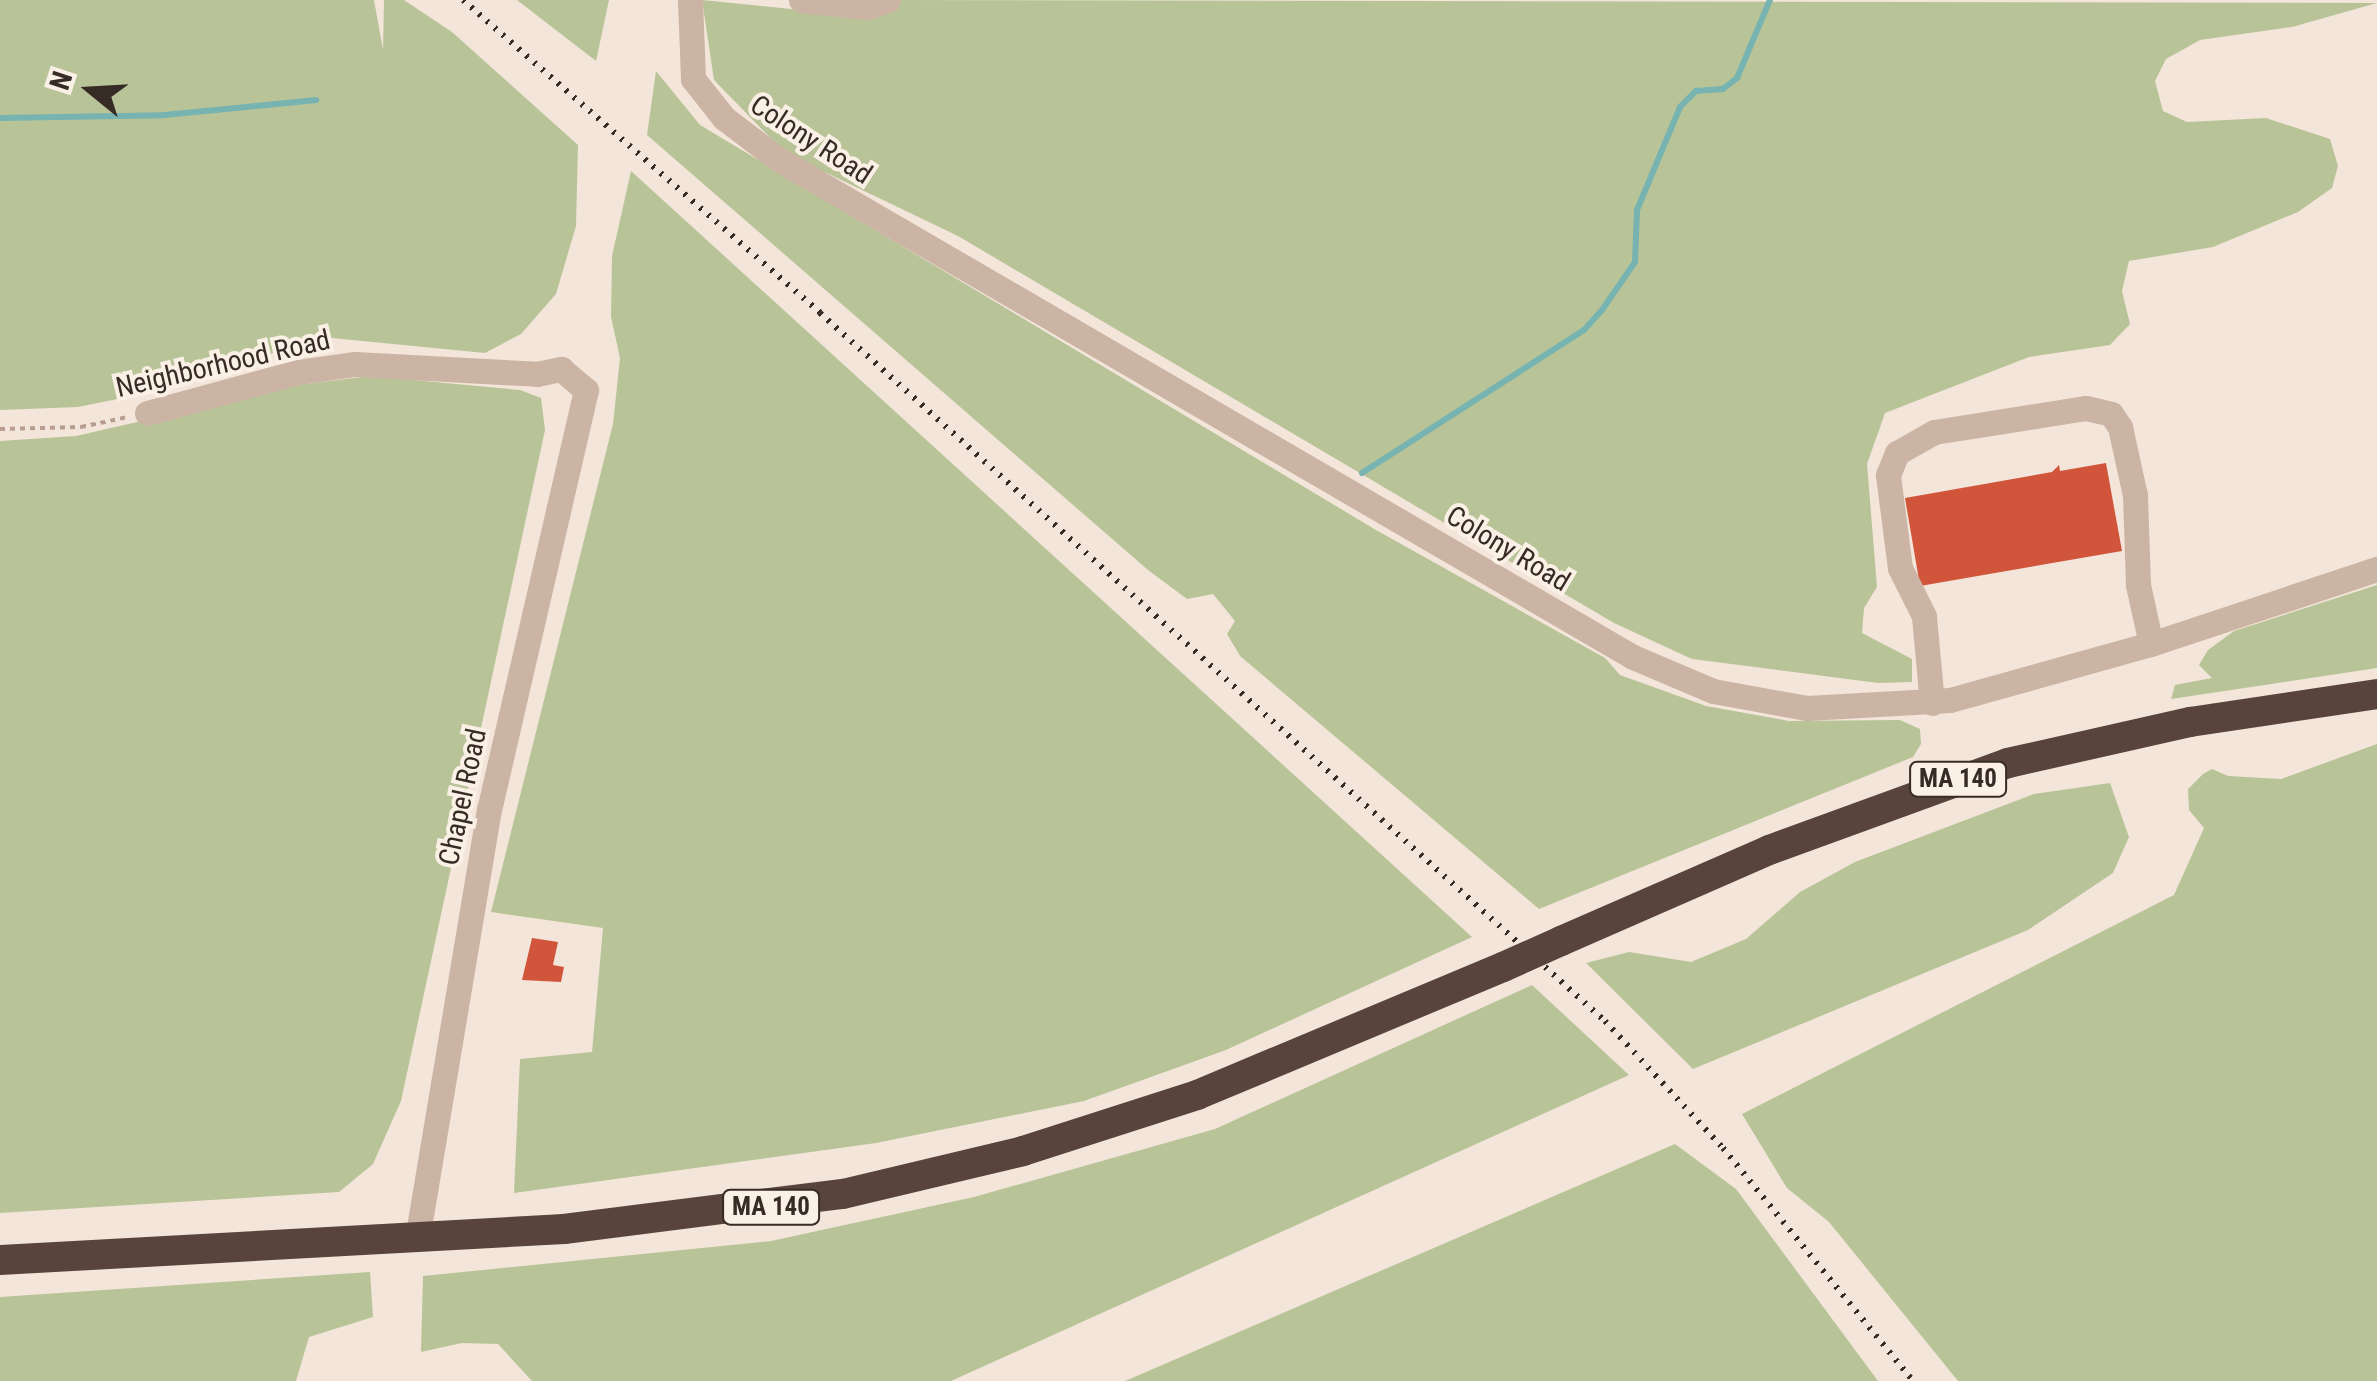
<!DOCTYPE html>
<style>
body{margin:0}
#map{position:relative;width:2377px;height:1381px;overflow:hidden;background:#f3e5d9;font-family:"Roboto Condensed",sans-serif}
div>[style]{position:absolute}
.green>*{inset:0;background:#b8c498}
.stream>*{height:6px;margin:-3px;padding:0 3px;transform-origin:3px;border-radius:3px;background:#76b3b1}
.building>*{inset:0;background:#d0553b}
.path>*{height:4px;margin-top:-2px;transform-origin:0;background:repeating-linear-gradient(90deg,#b89e8e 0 5px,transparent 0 10px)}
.minor>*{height:25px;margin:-12.5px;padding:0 12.5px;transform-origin:12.5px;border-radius:12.5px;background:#ccb4a4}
.highway>*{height:30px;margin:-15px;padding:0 15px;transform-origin:15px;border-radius:15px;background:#59443d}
.rail>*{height:6px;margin-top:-3px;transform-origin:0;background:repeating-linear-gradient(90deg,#372b26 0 2.5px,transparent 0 10.5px)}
.highway-bridge>*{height:30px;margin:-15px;padding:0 15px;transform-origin:15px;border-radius:15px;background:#59443d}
span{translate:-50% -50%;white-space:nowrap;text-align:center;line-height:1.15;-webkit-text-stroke:8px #fbf0e6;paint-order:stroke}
.shield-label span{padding:2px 8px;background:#fbf0e6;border:2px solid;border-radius:8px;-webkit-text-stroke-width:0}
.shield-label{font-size:25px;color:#372b26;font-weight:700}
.street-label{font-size:28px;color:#372b26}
.north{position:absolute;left:40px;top:40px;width:100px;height:100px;-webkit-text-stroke:8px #fbf0e6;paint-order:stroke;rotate:288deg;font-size:28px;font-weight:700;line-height:40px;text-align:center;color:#372b26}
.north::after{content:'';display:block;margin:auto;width:35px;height:45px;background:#372b26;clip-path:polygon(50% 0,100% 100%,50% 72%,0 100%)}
</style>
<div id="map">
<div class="green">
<i style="clip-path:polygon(0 0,374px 0,383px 50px,384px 0,404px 0,452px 32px,578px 145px,576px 226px,556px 294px,521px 334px,485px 353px,332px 338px,230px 364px,167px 389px,78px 407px,0 410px)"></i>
<i style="clip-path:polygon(517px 0,609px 0,596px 61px)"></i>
<i style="clip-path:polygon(702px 0,859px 16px,898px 0,2377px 3px,2292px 27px,2200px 40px,2166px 59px,2155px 81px,2163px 111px,2187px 122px,2266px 118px,2330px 139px,2338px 166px,2332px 188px,2298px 212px,2213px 247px,2129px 261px,2122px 291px,2130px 324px,2110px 345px,2029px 357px,1885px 413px,1867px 464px,1877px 587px,1864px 608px,1862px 633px,1912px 659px,1912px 682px,1878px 683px,1692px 659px,1614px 623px,958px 236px,785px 153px,714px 80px)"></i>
<i style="clip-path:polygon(656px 71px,700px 125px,1376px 530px,1605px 658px,1620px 675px,1706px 706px,1789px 721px,1900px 720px,1920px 729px,1921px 744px,1913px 757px,1539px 909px,1240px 656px,1227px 634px,1235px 621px,1213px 594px,1187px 599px,1148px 570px,647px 135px)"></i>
<i style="clip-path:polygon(631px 171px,1472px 937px,1226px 1050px,1084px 1101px,876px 1143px,514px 1193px,520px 1059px,592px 1052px,603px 928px,491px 912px,613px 424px,620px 358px,611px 317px,612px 256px)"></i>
<i style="clip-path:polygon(370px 376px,520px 390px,541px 398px,545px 430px,401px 1101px,373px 1164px,339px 1192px,0 1213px,0 441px,76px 436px,298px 385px)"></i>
<i style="clip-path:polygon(2377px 585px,2377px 668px,2171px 699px,2175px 685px,2212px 678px,2199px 665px,2208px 650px,2234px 631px)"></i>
<i style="clip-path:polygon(2377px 744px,2377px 1381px,1958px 1381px,1829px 1222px,1787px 1188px,1742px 1114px,2174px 895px,2204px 828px,2189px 810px,2188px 789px,2203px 774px,2212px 769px,2228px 776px,2281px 779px)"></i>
<i style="clip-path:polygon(2110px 783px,2129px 837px,2113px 873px,2028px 930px,1693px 1069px,1586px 963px,1629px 952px,1691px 962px,1746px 939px,1800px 892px,1855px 862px,2034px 794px)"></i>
<i style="clip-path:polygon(1532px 985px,1629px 1075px,951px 1381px,532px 1381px,498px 1344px,462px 1343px,421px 1352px,423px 1276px,771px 1241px,974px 1197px,1215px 1129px)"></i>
<i style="clip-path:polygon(1675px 1144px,1736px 1189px,1878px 1381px,1125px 1381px)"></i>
<i style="clip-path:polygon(370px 1272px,373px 1317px,309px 1337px,296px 1381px,0 1381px,0 1297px)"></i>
</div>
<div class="stream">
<i style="left:0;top:118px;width:164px;rotate:-1deg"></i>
<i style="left:164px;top:115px;width:153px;rotate:-5.6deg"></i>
<i style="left:1362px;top:473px;width:264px;rotate:-32.8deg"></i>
<i style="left:1584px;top:330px;width:27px;rotate:-48deg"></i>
<i style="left:1602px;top:310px;width:58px;rotate:-55.5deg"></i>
<i style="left:1635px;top:262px;width:52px;rotate:-87.8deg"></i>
<i style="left:1637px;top:210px;width:112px;rotate:-67.3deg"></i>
<i style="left:1680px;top:107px;width:23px;rotate:-45deg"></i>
<i style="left:1696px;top:91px;width:27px;rotate:-4deg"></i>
<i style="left:1723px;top:89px;width:18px;rotate:-38deg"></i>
<i style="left:1737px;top:78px;width:85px;rotate:-67.1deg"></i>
</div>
<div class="building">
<i style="clip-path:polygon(2106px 463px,2122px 551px,1920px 586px,1905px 498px,2052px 472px,2059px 465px,2060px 471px)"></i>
<i style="clip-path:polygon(532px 938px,558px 942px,553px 965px,564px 967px,561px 982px,522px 980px)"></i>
</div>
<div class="path">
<i style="left:0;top:429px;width:81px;rotate:-1.4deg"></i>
<i style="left:81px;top:427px;width:48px;rotate:-12deg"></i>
</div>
<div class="minor">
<i style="left:690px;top:0;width:79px;rotate:87.8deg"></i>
<i style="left:693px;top:79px;width:50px;rotate:51.5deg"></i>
<i style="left:724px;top:118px;width:68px;rotate:37.2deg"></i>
<i style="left:778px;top:159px;width:989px;rotate:30.22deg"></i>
<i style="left:1633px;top:657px;width:87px;rotate:23deg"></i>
<i style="left:1713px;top:691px;width:96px;rotate:10.3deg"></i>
<i style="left:1807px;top:708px;width:143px;rotate:-3.2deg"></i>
<i style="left:1950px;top:700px;width:209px;rotate:-15.6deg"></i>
<i style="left:2151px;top:644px;width:238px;rotate:-18.4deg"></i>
<i style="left:801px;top:0;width:66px;rotate:6.1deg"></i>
<i style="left:867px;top:7px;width:22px;rotate:-18deg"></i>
<i style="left:147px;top:413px;width:156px;rotate:-15.2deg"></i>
<i style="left:298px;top:372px;width:58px;rotate:-8deg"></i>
<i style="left:355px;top:364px;width:182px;rotate:3.1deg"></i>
<i style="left:537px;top:374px;width:25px;rotate:-12deg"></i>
<i style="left:561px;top:369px;width:33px;rotate:40deg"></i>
<i style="left:586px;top:390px;width:430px;rotate:103deg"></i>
<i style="left:489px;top:809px;width:435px;rotate:99.5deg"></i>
<i style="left:1932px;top:703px;width:87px;rotate:-95.3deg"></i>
<i style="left:1924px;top:616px;width:54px;rotate:-116.6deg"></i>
<i style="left:1900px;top:568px;width:94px;rotate:-97.4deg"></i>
<i style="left:1888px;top:475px;width:24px;rotate:-68deg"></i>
<i style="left:1897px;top:453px;width:43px;rotate:-29.6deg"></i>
<i style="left:1934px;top:432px;width:154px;rotate:-9deg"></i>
<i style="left:2086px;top:408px;width:26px;rotate:13deg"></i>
<i style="left:2111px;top:414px;width:16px;rotate:55deg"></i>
<i style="left:2120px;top:427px;width:70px;rotate:77.6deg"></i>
<i style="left:2135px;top:495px;width:90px;rotate:88.1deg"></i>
<i style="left:2138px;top:585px;width:60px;rotate:77.6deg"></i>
</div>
<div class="highway">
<i style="left:1561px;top:941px;width:227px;rotate:-23.6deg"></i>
<i style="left:1769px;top:850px;width:254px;rotate:-20deg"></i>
<i style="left:2008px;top:763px;width:187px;rotate:-12.7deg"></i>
<i style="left:2190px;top:722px;width:189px;rotate:-8.5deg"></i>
<i style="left:0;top:1260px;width:565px;rotate:-3.15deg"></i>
<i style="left:564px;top:1229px;width:281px;rotate:-7.2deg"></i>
<i style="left:843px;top:1194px;width:185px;rotate:-13.4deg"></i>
<i style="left:1023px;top:1151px;width:183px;rotate:-17.8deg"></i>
<i style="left:1197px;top:1095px;width:332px;rotate:-22.7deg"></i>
</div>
<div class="rail">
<i style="left:463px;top:0;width:475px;rotate:41.2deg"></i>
<i style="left:820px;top:313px;width:1057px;rotate:42.05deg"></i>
<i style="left:1605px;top:1021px;width:173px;rotate:47.1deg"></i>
<i style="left:1723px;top:1148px;width:301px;rotate:50.8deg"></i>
</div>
<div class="highway-bridge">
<i style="left:1503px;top:967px;width:64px;rotate:-24.1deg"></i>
</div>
<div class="shield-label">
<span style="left:1958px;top:779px">MA 140</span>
<span style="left:771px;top:1207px">MA 140</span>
</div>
<div class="street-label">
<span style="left:811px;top:140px;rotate:33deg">Colony Road</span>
<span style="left:223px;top:364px;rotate:-13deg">Neighborhood Road</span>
<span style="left:1508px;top:549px;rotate:31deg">Colony Road</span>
<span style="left:463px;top:797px;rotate:-78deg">Chapel Road</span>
</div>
<div class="north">N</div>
</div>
